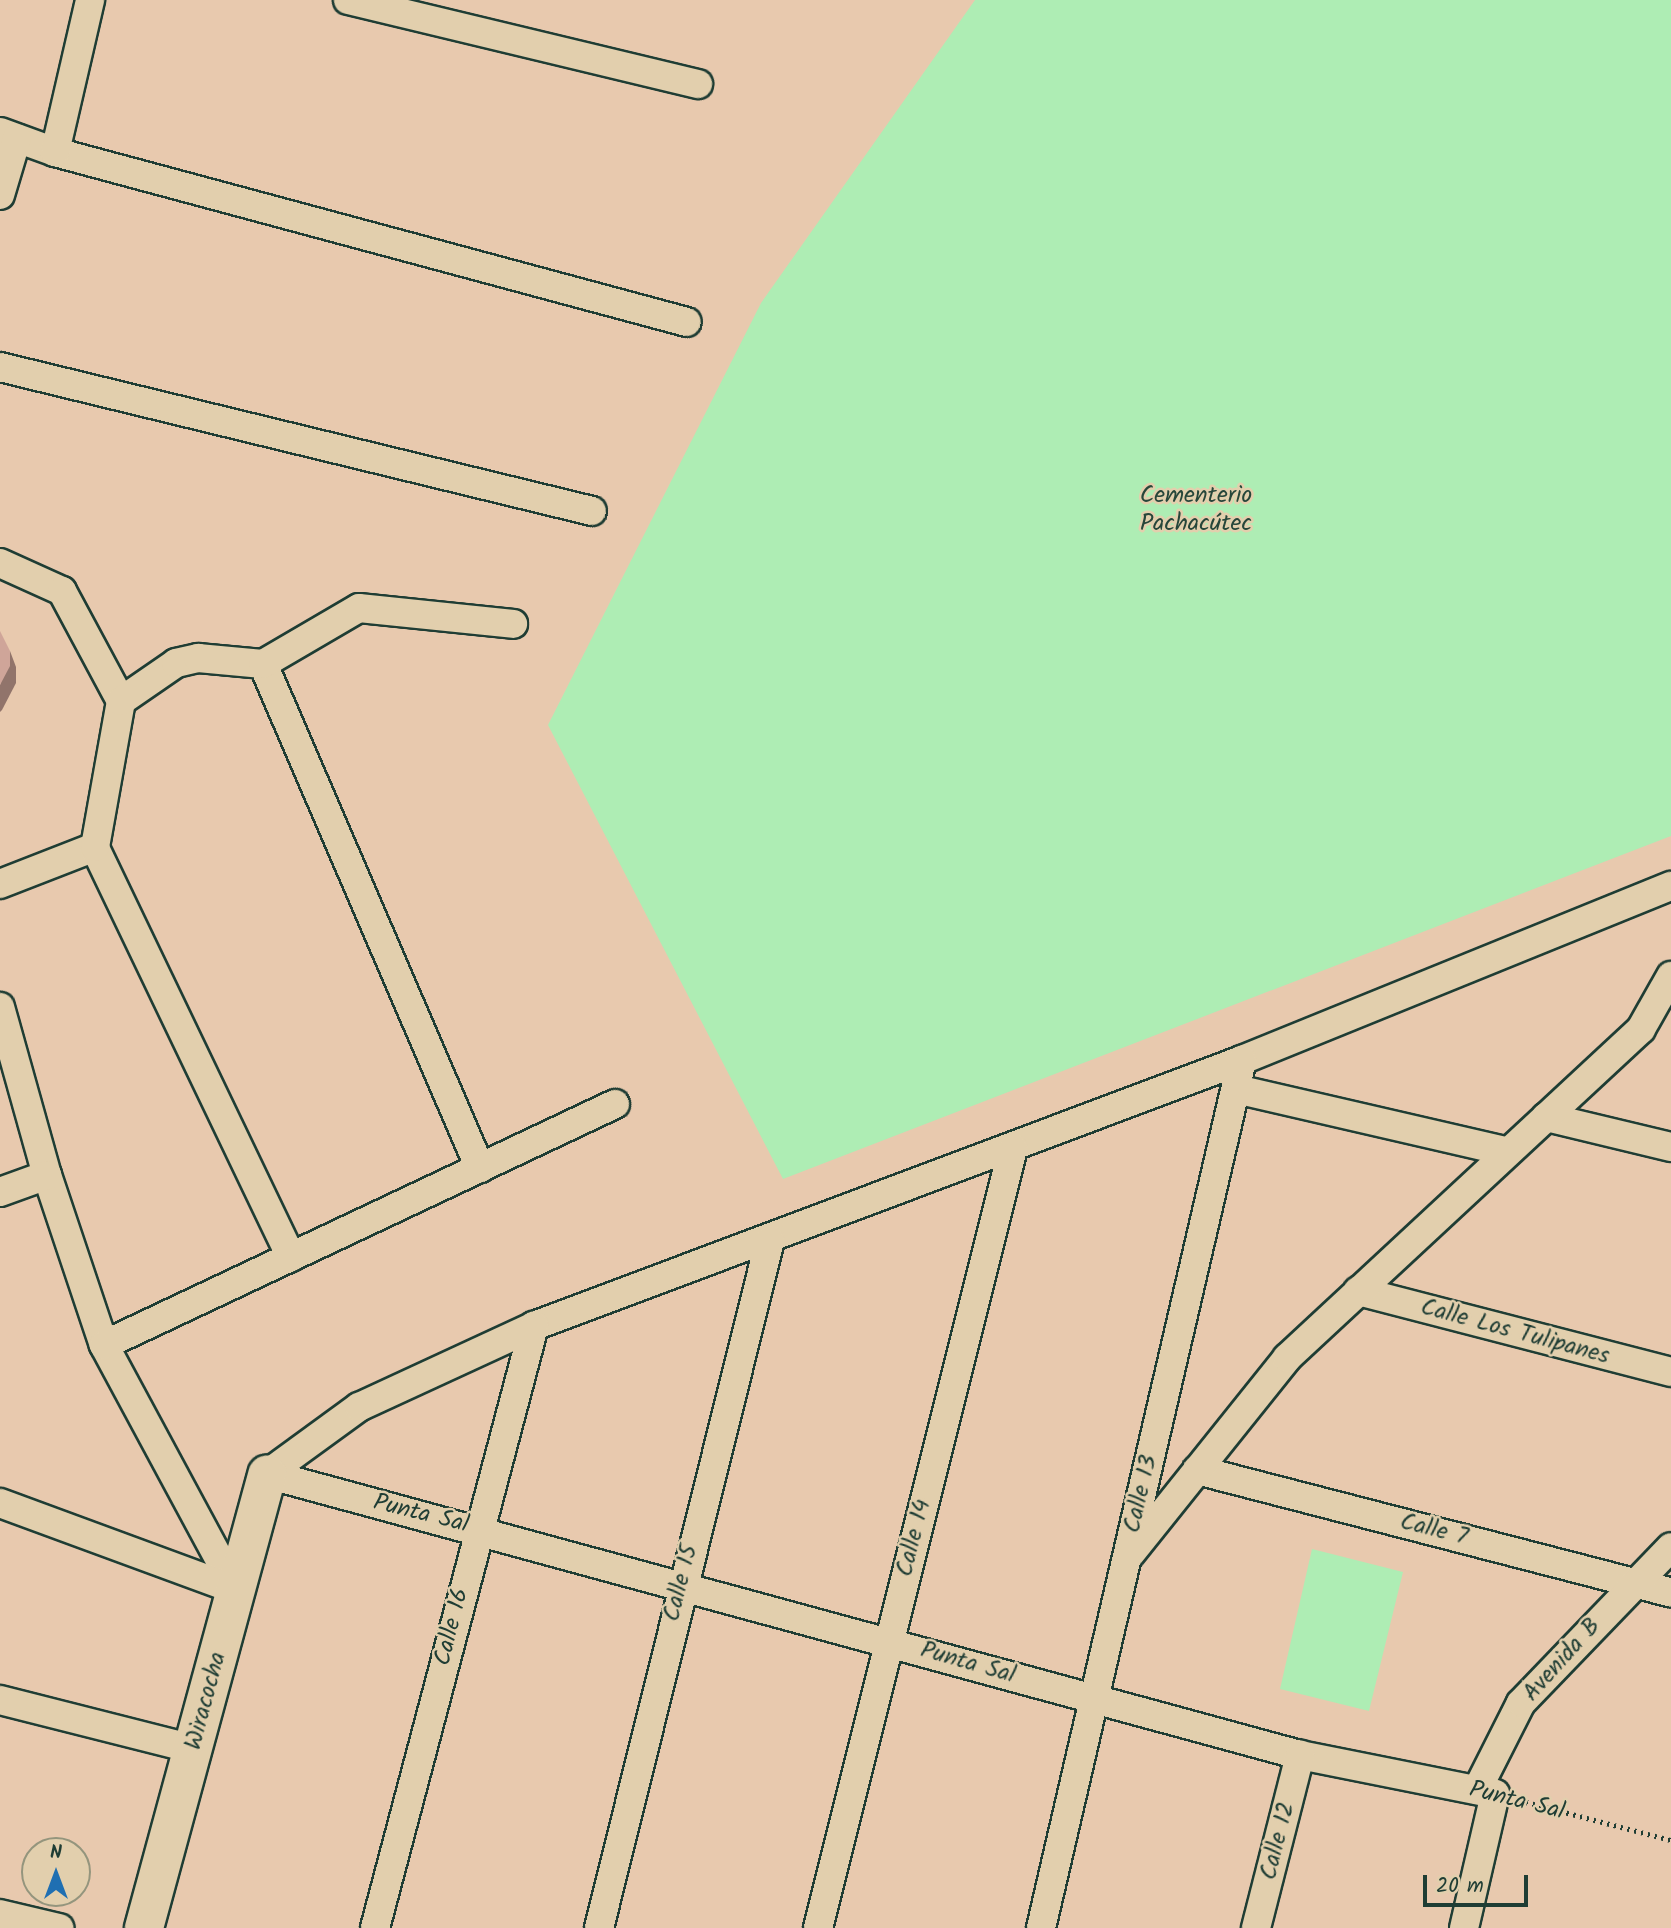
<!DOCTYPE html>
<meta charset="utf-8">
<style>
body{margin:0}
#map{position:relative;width:1671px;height:1928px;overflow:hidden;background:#e8c9ae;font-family:Kalam,sans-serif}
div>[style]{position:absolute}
.green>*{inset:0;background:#aeedb4}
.path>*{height:4.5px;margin-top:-2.25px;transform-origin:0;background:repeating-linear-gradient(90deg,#1f3d34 0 2px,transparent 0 7px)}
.roads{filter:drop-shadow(2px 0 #1f3d34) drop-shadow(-2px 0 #1f3d34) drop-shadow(0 2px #1f3d34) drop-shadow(0 -2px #1f3d34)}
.street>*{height:28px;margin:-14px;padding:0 14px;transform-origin:14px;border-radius:14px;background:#e2cfad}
.secondary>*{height:38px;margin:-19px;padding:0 19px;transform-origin:19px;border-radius:19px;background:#e2cfad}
.shaded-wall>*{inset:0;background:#91746b}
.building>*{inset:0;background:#cfa599}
span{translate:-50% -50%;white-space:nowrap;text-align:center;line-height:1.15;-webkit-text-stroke:5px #e2cfad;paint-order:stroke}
.park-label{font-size:24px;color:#26463a}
.street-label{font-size:24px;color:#1f3d34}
.north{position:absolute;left:21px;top:1837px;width:70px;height:70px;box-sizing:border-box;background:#e2cfad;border:2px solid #94957d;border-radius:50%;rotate:0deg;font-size:19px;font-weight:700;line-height:28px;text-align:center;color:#1f3d34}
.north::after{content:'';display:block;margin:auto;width:24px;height:32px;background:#1f6fb2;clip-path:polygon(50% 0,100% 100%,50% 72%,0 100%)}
.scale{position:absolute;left:1423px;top:1875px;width:105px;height:32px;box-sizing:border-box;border:4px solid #1f3d34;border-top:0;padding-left:9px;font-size:21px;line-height:24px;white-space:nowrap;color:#1f3d34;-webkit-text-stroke:5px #e2cfad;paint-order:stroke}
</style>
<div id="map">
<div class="green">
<i style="clip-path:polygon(975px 0,1671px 0,1671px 836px,783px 1179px,548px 725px,761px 303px)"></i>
<i style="clip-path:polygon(1312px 1549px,1403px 1572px,1369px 1711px,1280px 1689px)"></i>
</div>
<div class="path">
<i style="left:1526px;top:1802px;width:150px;rotate:14.7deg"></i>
</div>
<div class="roads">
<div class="street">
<i style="left:348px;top:0;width:360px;rotate:13.5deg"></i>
<i style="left:0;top:132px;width:59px;rotate:20deg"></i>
<i style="left:55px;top:152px;width:654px;rotate:15.06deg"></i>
<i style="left:55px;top:152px;width:156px;rotate:-77deg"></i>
<i style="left:0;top:195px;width:59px;rotate:-73.4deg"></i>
<i style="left:0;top:367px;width:609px;rotate:13.67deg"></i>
<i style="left:0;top:563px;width:68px;rotate:24.3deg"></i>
<i style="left:62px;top:591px;width:125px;rotate:61.8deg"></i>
<i style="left:263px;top:664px;width:549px;rotate:66.71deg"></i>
<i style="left:0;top:884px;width:102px;rotate:-21.3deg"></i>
<i style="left:0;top:1007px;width:174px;rotate:74.4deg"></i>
<i style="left:47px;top:1175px;width:179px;rotate:71.5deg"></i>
<i style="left:104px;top:1345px;width:278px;rotate:61.7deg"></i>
<i style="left:1236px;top:1089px;width:279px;rotate:13deg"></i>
<i style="left:1546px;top:1117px;width:129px;rotate:13.5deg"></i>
<i style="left:0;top:1192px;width:50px;rotate:-19.9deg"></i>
<i style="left:291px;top:1257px;width:454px;rotate:-115.6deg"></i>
<i style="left:95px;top:847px;width:148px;rotate:-79.9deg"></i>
<i style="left:121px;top:701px;width:67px;rotate:-34.6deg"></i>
<i style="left:176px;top:663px;width:23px;rotate:-13deg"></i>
<i style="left:198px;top:658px;width:65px;rotate:5.3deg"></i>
<i style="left:263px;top:664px;width:111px;rotate:-30.3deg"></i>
<i style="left:359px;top:608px;width:155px;rotate:5.9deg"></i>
<i style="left:1358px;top:1291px;width:323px;rotate:14.5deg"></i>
<i style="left:104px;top:1345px;width:565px;rotate:-25.25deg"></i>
<i style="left:1197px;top:1470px;width:490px;rotate:14.5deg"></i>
<i style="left:267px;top:1474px;width:114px;rotate:-36.1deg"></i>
<i style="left:359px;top:1407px;width:193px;rotate:-24.8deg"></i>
<i style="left:534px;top:1326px;width:756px;rotate:-20.59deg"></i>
<i style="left:1242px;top:1060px;width:463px;rotate:-22.1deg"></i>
<i style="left:267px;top:1474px;width:1071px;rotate:15.22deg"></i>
<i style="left:1300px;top:1755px;width:199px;rotate:11.3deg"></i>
<i style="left:1495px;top:1794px;width:138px;rotate:103deg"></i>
<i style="left:0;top:1503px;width:252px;rotate:20.2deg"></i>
<i style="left:1131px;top:1553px;width:250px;rotate:-51.3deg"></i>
<i style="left:1287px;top:1358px;width:483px;rotate:-42.9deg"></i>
<i style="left:1641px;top:1029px;width:61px;rotate:-60.5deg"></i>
<i style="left:0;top:1700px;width:199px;rotate:14.2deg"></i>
<i style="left:1477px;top:1790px;width:97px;rotate:-63.2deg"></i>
<i style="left:1521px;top:1703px;width:216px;rotate:-46.1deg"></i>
<i style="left:0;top:1914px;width:61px;rotate:13.3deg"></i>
<i style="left:375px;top:1928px;width:623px;rotate:-75.2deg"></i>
<i style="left:599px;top:1928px;width:709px;rotate:-76.04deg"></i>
<i style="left:818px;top:1928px;width:804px;rotate:-75.96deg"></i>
<i style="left:1041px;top:1928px;width:891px;rotate:-76.96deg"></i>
<i style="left:1256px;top:1928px;width:179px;rotate:-75.7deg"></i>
</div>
<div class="secondary">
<i style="left:144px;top:1928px;width:470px;rotate:-74.8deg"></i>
</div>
</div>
<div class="shaded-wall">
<i style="clip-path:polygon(10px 651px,16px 667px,16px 683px,2px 710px,0 712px,0 685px)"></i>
</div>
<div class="building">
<i style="clip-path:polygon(0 631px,10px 651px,10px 666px,0 685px)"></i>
</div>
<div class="park-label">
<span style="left:1196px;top:510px">Cementerio<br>Pachacútec</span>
</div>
<div class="street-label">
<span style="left:1515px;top:1332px;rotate:15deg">Calle Los Tulipanes</span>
<span style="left:1141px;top:1494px;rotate:-77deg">Calle 13</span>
<span style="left:421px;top:1514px;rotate:14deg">Punta Sal</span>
<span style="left:1434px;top:1530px;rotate:14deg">Calle 7</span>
<span style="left:914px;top:1538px;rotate:-76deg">Calle 14</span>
<span style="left:681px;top:1583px;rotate:-76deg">Calle 15</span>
<span style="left:452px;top:1627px;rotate:-76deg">Calle 16</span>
<span style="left:1562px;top:1660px;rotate:-48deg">Avenida B</span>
<span style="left:968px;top:1663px;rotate:16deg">Punta Sal</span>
<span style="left:206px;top:1701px;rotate:-75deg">Wiracocha</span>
<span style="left:1517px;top:1801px;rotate:14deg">Punta Sal</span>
<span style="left:1278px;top:1841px;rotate:-76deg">Calle 12</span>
</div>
<div class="north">N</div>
<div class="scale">20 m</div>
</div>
